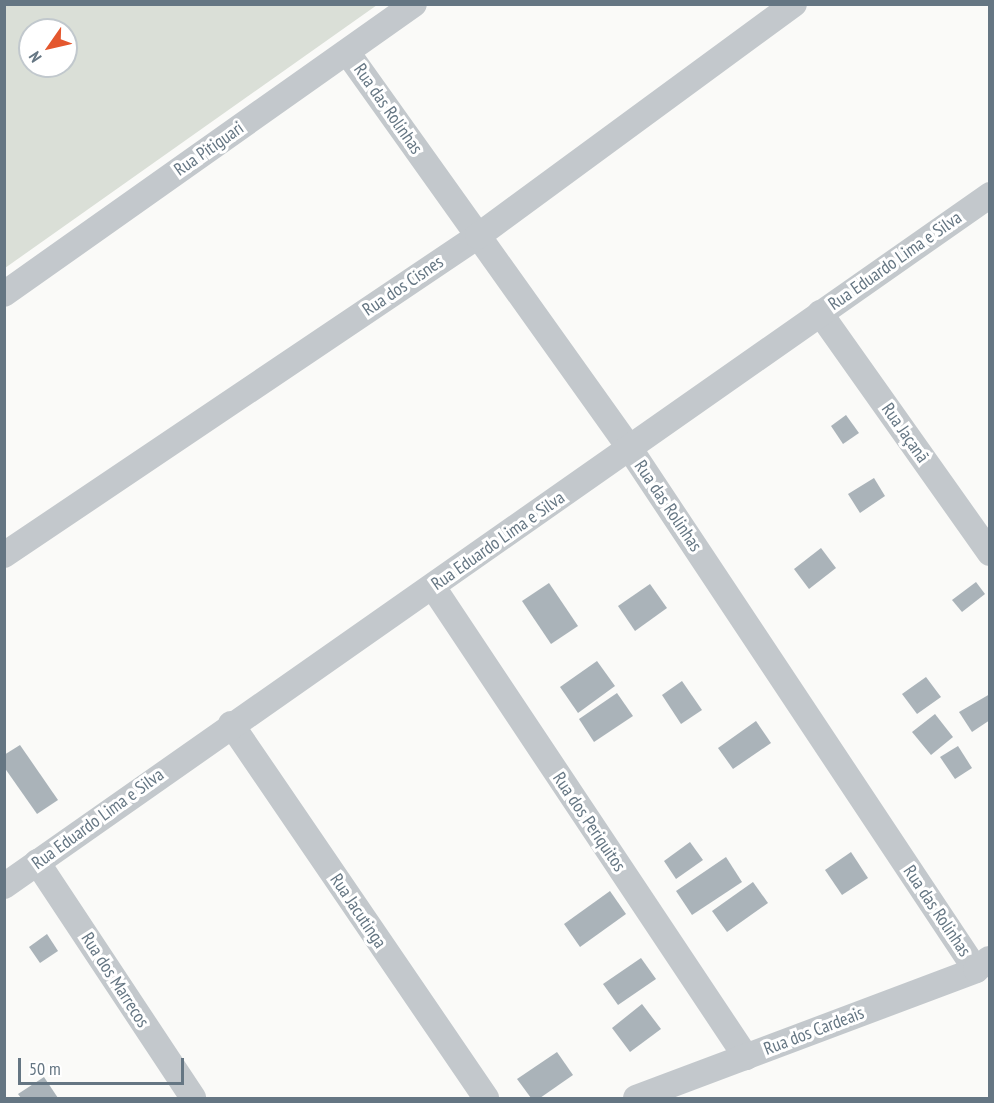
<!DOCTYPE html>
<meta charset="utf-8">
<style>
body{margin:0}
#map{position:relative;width:994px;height:1103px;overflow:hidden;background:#fafaf8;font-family:"PT Sans Narrow",sans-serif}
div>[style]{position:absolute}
.green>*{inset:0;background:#dadfd7}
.building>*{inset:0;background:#aab3b9}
.minor>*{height:26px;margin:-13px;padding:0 13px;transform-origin:13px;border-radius:13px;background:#c3c8cc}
span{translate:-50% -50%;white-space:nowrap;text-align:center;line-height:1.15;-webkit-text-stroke:6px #fff;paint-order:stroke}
.street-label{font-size:18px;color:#657683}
.frame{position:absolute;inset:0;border:6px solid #657683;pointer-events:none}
.north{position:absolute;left:18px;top:18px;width:60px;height:60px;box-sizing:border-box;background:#fff;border:2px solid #c1c8cd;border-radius:50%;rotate:236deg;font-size:16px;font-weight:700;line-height:24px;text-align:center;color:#657683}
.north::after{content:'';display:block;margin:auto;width:21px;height:27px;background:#e4572e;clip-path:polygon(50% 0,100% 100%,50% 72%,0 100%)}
.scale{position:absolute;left:18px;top:1058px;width:166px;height:27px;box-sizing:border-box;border:3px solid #657683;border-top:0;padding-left:8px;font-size:18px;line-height:21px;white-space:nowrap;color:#657683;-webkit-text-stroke:4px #fff;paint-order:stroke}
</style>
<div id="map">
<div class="green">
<i style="clip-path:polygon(evenodd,5px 4px,377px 4px,377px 5px,5px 268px,5px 4px,30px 30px,66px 30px,66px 66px,30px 66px,30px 30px)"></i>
</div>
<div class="building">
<i style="clip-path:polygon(846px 415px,859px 433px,843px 444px,831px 426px)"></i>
<i style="clip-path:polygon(874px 478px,885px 496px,860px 513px,848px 494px)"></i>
<i style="clip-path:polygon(821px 548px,836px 568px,809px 589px,794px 569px)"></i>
<i style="clip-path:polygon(976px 582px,985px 594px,962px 612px,952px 600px)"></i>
<i style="clip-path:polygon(549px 583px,578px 626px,551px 644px,522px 601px)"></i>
<i style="clip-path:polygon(650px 584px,667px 608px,635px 631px,618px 606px)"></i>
<i style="clip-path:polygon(597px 661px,615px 686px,578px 713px,560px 687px)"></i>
<i style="clip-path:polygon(926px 677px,941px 697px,917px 714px,902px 694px)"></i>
<i style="clip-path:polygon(682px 681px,702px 710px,681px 724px,662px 695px)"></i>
<i style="clip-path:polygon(617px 693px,633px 716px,594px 742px,579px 719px)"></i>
<i style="clip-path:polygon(990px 694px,990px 720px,972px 732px,959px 712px)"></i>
<i style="clip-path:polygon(935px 714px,953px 737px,931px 755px,912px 732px)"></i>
<i style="clip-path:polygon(756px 721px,771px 743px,733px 769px,718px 748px)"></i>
<i style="clip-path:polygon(20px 745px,58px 800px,37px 814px,4px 767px,4px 755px)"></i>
<i style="clip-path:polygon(958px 746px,972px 768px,955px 779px,940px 757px)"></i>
<i style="clip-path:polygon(690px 842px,703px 860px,676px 879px,664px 861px)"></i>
<i style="clip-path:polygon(851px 852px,868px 878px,842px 895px,825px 870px)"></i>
<i style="clip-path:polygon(726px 857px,742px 882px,692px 915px,676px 891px)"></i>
<i style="clip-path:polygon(753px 882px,768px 903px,727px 932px,712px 911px)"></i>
<i style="clip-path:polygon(610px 891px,626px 914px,580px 947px,564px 924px)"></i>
<i style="clip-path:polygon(47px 934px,58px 951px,40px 963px,29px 947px)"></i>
<i style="clip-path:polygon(641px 958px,656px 979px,618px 1005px,603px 984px)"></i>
<i style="clip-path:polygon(642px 1004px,661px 1029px,630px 1052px,612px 1028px)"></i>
<i style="clip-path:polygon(557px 1052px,573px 1075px,540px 1098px,531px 1098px,517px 1079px)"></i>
<i style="clip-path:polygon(44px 1077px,58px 1098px,21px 1098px,18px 1094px)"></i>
</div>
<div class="minor">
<i style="left:347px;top:52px;width:488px;rotate:54.5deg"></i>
<i style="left:630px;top:449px;width:625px;rotate:56.41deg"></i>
<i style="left:4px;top:294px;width:502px;rotate:-35.27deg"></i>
<i style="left:820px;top:313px;width:294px;rotate:54.7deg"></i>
<i style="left:4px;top:555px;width:571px;rotate:-33.94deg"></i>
<i style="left:478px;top:236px;width:392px;rotate:-36.3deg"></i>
<i style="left:433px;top:587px;width:565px;rotate:56.34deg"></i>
<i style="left:231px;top:724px;width:453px;rotate:55.7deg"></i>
<i style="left:37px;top:862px;width:283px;rotate:56.5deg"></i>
<i style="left:4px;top:886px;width:1204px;rotate:-35.02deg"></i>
<i style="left:636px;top:1098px;width:363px;rotate:-20.6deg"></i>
<i style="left:976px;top:970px;width:17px;rotate:-40deg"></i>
</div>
<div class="street-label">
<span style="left:388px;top:109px;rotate:55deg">Rua das Rolinhas</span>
<span style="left:209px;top:149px;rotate:-35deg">Rua Pitiguari</span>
<span style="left:895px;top:261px;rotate:-35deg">Rua Eduardo Lima e Silva</span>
<span style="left:403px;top:286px;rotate:-34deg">Rua dos Cisnes</span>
<span style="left:905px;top:433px;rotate:55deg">Rua Jaçanã</span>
<span style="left:668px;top:506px;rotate:56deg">Rua das Rolinhas</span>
<span style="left:498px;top:541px;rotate:-35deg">Rua Eduardo Lima e Silva</span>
<span style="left:98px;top:819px;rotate:-36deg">Rua Eduardo Lima e Silva</span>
<span style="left:589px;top:822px;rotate:56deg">Rua dos Periquitos</span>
<span style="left:358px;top:911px;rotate:56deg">Rua Jacutinga</span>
<span style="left:937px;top:911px;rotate:56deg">Rua das Rolinhas</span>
<span style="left:115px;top:980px;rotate:57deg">Rua dos Marrecos</span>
<span style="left:814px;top:1031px;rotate:-21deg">Rua dos Cardeais</span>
</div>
<div class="frame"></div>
<div class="north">N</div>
<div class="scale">50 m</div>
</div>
